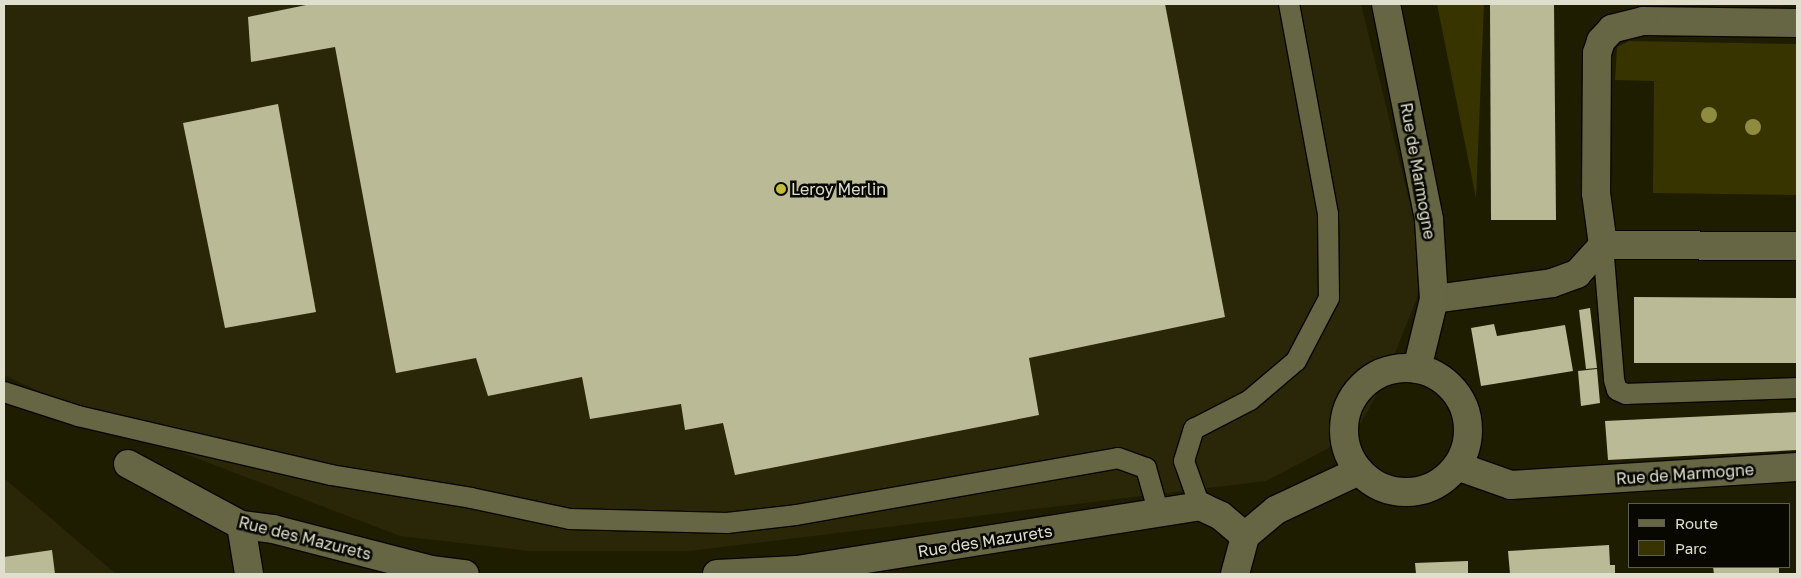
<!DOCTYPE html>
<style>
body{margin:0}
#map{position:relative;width:1801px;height:578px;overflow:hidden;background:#1f1d00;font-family:"Golos Text",sans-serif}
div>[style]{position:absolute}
.built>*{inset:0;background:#292708}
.green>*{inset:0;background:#373400}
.building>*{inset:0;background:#bbba96}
.roads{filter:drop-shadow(1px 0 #090700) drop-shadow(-1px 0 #090700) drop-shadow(0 1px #090700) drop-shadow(0 -1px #090700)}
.lane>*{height:20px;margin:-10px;padding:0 10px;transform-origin:10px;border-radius:10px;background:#666544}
.street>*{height:28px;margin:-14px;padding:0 14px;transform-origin:14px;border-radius:14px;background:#666544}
.secondary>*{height:28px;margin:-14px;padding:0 14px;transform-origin:14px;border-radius:14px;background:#666544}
.secondary>.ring{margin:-14px;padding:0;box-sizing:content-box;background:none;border:28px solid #666544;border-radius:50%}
.trees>*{width:16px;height:16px;margin:-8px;border-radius:50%;background:#908c3f}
.dots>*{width:14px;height:14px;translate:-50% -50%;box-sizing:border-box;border:2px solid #080700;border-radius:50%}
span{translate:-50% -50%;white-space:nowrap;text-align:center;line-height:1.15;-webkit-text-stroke:5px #080700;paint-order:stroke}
.street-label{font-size:16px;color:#e0dfcd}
.poi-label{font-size:16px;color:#e0dfcd}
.left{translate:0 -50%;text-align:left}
.frame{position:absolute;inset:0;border:5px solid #e0dfcd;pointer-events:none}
.legend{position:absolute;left:1628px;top:503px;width:162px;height:65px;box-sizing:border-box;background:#080700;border:1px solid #5e5d52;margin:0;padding:6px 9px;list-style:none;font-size:15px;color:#e0dfcd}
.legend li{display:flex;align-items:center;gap:10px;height:25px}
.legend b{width:25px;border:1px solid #5e5d52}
</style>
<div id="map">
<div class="built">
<i style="clip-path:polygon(4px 4px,1361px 4px,1417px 233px,1418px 295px,1384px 381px,1355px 434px,1266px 481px,689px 551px,529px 551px,400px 536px,110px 425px,4px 375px)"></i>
<i style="clip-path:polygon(4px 478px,116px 574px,4px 574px)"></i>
</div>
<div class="green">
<i style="clip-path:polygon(1437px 4px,1484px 4px,1476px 198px)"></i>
<i style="clip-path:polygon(1629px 41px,1797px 44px,1797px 195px,1653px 193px,1654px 81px,1615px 80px,1617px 47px)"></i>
</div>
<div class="building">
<i style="clip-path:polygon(311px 4px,1165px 4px,1225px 317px,1029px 358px,1039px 415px,735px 475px,723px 423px,685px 430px,681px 404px,590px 419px,582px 377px,488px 396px,476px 358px,396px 373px,335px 47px,251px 62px,248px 17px)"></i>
<i style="clip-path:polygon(1490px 4px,1554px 4px,1556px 220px,1491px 220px)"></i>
<i style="clip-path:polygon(278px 104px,316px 312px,225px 328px,183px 123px)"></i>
<i style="clip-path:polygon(1634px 297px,1797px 298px,1797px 363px,1634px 363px)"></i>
<i style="clip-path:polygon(1590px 308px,1597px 368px,1586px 369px,1579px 310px)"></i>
<i style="clip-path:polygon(1494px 324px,1497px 336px,1565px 325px,1573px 371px,1481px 386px,1471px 328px)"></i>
<i style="clip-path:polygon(1597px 369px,1600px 403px,1581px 406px,1578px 371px)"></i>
<i style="clip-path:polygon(1797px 412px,1797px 450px,1608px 460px,1605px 421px)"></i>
<i style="clip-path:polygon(1609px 545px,1610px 565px,1615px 565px,1615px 574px,1510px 574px,1508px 551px)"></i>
<i style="clip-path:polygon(52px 550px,55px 574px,4px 574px,4px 557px)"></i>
<i style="clip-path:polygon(1468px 561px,1468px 574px,1416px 574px,1415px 563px)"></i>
<i style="clip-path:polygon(1713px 567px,1779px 567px,1779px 574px,1714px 574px)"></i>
</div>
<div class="roads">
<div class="lane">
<i style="left:1603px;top:245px;width:135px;rotate:85.3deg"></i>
<i style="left:1614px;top:380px;width:10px;rotate:73deg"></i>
<i style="left:1617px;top:390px;width:10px;rotate:24deg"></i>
<i style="left:1626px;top:394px;width:171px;rotate:-2deg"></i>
<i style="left:4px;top:392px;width:78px;rotate:18deg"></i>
<i style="left:78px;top:416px;width:260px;rotate:13.1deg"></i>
<i style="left:331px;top:475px;width:142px;rotate:9.3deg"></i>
<i style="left:471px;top:498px;width:101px;rotate:12deg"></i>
<i style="left:570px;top:519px;width:157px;rotate:1.5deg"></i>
<i style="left:727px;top:523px;width:69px;rotate:-6.6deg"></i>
<i style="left:796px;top:515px;width:327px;rotate:-10deg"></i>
<i style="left:1118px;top:458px;width:30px;rotate:20deg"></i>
<i style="left:1146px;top:468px;width:48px;rotate:74.2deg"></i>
<i style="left:1200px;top:506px;width:48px;rotate:-109.6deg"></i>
<i style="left:1184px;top:461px;width:34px;rotate:-73deg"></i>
<i style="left:1194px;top:429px;width:63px;rotate:-27.4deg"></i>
<i style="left:1250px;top:400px;width:60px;rotate:-40.3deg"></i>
<i style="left:1296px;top:361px;width:71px;rotate:-62.4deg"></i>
<i style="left:1329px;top:298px;width:84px;rotate:-90.7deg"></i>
<i style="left:1328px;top:214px;width:214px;rotate:-100.5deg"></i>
</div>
<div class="street">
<i style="left:1797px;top:23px;width:154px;rotate:-179.3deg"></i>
<i style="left:1643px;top:21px;width:32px;rotate:166deg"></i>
<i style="left:1612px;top:29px;width:16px;rotate:133deg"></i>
<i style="left:1601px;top:41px;width:13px;rotate:108deg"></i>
<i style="left:1597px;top:53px;width:140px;rotate:90.4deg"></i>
<i style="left:1596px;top:193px;width:52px;rotate:82.3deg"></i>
<i style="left:1603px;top:245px;width:194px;rotate:0.3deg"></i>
<i style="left:1434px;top:299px;width:119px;rotate:-7.7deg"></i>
<i style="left:1552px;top:283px;width:27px;rotate:-20deg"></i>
<i style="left:1577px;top:274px;width:39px;rotate:-48deg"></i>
<i style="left:128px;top:464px;width:128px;rotate:28.4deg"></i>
<i style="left:241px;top:525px;width:32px;rotate:7deg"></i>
<i style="left:273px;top:529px;width:163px;rotate:14.5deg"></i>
<i style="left:431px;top:570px;width:34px;rotate:7deg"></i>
<i style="left:1457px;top:466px;width:57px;rotate:19.4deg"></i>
<i style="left:1511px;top:485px;width:287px;rotate:-3.6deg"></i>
<i style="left:241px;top:525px;width:50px;rotate:80.7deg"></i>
<i style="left:717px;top:574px;width:80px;rotate:-2.9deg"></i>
<i style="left:797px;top:570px;width:408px;rotate:-9deg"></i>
<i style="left:1200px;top:506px;width:23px;rotate:25deg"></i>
<i style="left:1221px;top:516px;width:31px;rotate:40deg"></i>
</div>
<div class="secondary">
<i style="left:1386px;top:4px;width:220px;rotate:78.7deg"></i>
<i style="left:1429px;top:220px;width:79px;rotate:86.4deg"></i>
<i style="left:1434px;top:299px;width:72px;rotate:103.7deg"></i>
<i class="ring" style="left:1344px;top:368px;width:96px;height:96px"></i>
<i style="left:1235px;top:574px;width:39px;rotate:-75deg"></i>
<i style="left:1245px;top:536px;width:40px;rotate:-40deg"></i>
<i style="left:1276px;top:510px;width:92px;rotate:-25.2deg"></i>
</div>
</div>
<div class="trees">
<i style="left:1709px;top:115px"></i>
<i style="left:1753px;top:127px"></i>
</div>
<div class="dots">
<i style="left:781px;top:189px;background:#c3bd3e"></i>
</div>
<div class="street-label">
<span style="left:1418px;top:171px;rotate:80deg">Rue de Marmogne</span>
<span style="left:1685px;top:474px;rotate:-4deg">Rue de Marmogne</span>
<span style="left:305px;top:538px;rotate:14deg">Rue des Mazurets</span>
<span style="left:985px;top:541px;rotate:-9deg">Rue des Mazurets</span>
</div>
<div class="poi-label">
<span class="left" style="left:791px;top:189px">Leroy Merlin</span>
</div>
<div class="frame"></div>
<ul class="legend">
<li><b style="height:6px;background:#666544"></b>Route</li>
<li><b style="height:14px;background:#373400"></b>Parc</li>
</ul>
</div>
